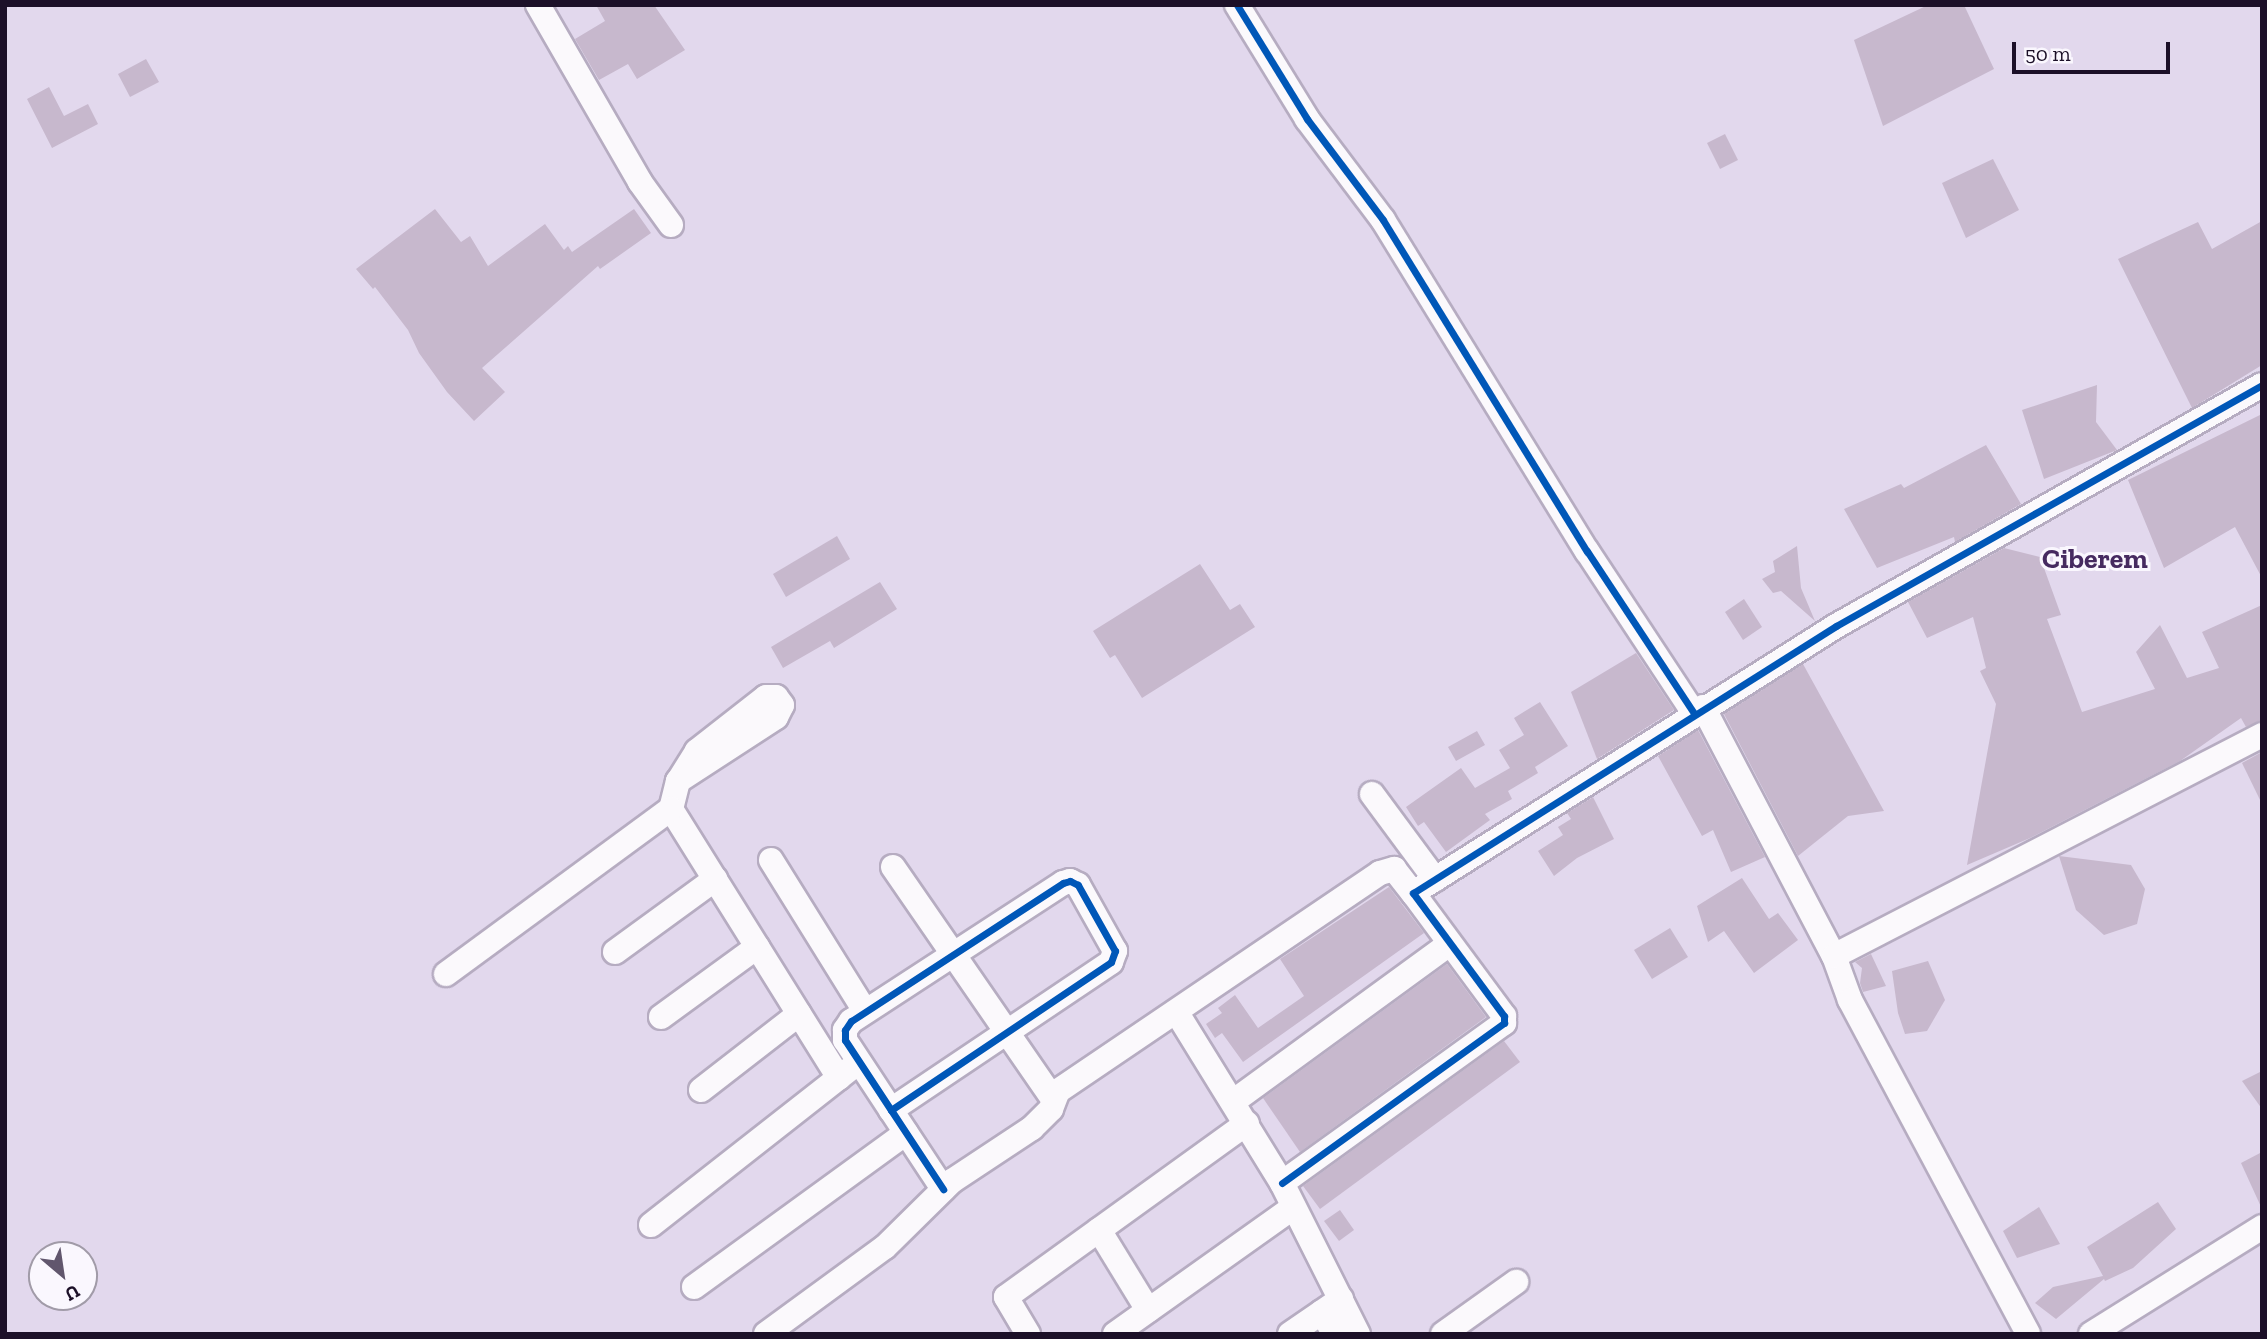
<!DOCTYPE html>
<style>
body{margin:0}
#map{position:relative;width:2267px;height:1339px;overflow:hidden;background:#e2d8ed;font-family:"Zilla Slab",serif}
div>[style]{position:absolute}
.building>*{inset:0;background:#c7b8cd}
.roads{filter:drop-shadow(2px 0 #b6acc1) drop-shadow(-2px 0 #b6acc1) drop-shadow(0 2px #b6acc1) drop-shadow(0 -2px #b6acc1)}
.street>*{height:24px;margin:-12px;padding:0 12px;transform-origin:12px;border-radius:12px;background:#fbf9fc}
.cycleway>*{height:7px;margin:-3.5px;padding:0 3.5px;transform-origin:3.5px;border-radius:3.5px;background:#0057b8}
span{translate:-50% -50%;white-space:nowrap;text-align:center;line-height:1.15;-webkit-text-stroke:6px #faf7fe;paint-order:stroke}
.quarter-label{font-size:28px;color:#462a60;font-weight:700}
.frame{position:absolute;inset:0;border:7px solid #1c1028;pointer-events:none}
.north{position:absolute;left:28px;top:1241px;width:70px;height:70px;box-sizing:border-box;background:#faf7fe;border:2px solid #a19ba8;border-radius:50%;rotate:151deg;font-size:19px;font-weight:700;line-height:28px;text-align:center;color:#1c1028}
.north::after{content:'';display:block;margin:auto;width:24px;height:32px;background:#61566d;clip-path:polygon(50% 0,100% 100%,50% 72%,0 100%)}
.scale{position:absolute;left:2012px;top:42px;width:158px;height:32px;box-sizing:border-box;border:4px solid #1c1028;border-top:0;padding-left:9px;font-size:21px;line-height:24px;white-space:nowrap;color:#1c1028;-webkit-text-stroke:5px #faf7fe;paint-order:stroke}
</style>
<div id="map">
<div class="building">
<i style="clip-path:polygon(596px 5px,654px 5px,685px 50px,637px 79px,628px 64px,599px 80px,575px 39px,605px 21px)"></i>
<i style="clip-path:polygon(1928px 5px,1964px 5px,1994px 69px,1883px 126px,1854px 40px)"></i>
<i style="clip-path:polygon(146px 59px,159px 82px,130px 97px,118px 74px)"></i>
<i style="clip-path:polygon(49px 87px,64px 116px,88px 104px,98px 124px,52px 148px,27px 99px)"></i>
<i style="clip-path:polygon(1725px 134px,1738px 160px,1720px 169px,1707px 143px)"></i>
<i style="clip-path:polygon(1993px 159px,2019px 210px,1966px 238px,1942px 183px)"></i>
<i style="clip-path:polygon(435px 209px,461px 242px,470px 236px,488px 266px,545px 224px,564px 250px,568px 246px,572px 252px,634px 209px,651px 233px,600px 269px,598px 266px,482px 368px,505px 392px,474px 421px,447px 392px,419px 353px,408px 330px,375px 287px,373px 289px,356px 269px)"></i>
<i style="clip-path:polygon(2262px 221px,2262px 365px,2192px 408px,2118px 259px,2198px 222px,2212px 249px)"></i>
<i style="clip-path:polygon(2097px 385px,2096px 422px,2117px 450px,2044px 479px,2022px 410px)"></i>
<i style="clip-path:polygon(2262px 414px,2262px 578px,2235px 527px,2164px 568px,2128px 480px)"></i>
<i style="clip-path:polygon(1986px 445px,2021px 504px,1955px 542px,1954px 537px,1877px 568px,1844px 509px,1901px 484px,1904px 488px)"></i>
<i style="clip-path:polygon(837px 536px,850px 559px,786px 597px,773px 574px)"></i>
<i style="clip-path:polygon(1797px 546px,1801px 588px,1815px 621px,1781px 591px,1773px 593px,1762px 579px,1775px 572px,1773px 561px)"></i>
<i style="clip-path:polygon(2004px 548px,2040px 557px,2061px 615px,2047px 619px,2082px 712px,2155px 689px,2136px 652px,2160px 625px,2187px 678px,2219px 668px,2202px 632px,2262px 605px,2262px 720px,2246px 727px,2241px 718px,2180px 761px,2030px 838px,1967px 865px,1996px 704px,1980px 671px,1986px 668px,1973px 617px,1927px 638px,1908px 602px)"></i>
<i style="clip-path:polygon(1200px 564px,1230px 610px,1240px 604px,1255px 627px,1142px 698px,1115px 655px,1110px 658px,1093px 631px)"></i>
<i style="clip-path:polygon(880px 582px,897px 609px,834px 648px,830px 641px,783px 668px,771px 647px)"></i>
<i style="clip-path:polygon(1744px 599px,1762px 627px,1743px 640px,1725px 612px)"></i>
<i style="clip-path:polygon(1636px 653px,1674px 710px,1597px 759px,1571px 692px)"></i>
<i style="clip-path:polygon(1803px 664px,1884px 811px,1848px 816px,1798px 856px,1724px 714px)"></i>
<i style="clip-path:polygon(1540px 702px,1568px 746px,1535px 767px,1538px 773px,1508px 791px,1512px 799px,1485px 814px,1490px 820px,1446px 852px,1424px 822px,1418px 826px,1406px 807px,1461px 768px,1475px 788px,1510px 768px,1499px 750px,1524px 735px,1514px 718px)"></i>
<i style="clip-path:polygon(1698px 730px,1765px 857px,1731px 872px,1713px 830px,1702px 836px,1658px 756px)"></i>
<i style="clip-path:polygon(1477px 731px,1485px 745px,1456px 761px,1448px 747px)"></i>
<i style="clip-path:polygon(2262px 752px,2262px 804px,2242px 763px)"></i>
<i style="clip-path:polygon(1593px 797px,1614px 839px,1577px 858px,1554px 876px,1538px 851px,1563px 835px,1558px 827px,1571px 819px,1567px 813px)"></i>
<i style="clip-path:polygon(2059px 856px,2131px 865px,2145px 889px,2137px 924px,2104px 935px,2076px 910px)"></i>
<i style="clip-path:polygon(1742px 878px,1769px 919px,1778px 913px,1798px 940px,1754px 973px,1724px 931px,1708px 942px,1697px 906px)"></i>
<i style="clip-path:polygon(1389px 887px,1424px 933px,1243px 1062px,1222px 1033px,1215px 1038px,1206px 1024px,1222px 1013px,1218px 1008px,1235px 995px,1258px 1028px,1304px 996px,1280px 959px)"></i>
<i style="clip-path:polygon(1670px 928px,1688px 957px,1652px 979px,1634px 950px)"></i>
<i style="clip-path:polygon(1871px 954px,1886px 986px,1863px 992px,1860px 983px,1862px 968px,1855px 962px)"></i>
<i style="clip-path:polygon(1928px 961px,1945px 1000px,1927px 1031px,1905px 1034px,1898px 1013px,1892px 971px)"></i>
<i style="clip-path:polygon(1447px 964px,1486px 1017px,1300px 1152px,1263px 1098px)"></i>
<i style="clip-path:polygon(1504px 1041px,1520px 1062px,1320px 1209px,1303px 1186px)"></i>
<i style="clip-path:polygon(2262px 1071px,2262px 1109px,2242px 1081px)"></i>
<i style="clip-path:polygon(2262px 1152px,2262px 1209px,2241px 1163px)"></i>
<i style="clip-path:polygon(2158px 1202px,2176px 1229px,2133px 1268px,2105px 1281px,2104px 1279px,2056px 1319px,2035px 1303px,2053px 1287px,2103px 1276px,2087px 1247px)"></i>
<i style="clip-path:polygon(2039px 1207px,2060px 1244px,2017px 1258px,2003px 1231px)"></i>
<i style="clip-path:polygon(1340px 1210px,1354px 1230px,1339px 1241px,1324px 1221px)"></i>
</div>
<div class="roads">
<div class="street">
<i style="left:538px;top:5px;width:204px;rotate:60deg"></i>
<i style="left:640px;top:182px;width:53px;rotate:54.2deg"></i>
<i style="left:1237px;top:5px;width:134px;rotate:58.4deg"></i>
<i style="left:1307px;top:119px;width:126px;rotate:53deg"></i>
<i style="left:1383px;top:220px;width:389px;rotate:58.4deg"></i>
<i style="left:1587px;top:551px;width:194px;rotate:56.6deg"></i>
<i style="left:1703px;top:707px;width:281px;rotate:62.3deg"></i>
<i style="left:1834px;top:956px;width:47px;rotate:70deg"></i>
<i style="left:1850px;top:1000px;width:378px;rotate:61.9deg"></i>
<i style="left:678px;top:781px;width:117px;rotate:-33.1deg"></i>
<i style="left:776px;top:717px;width:13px;rotate:-63deg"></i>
<i style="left:782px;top:705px;width:10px;rotate:-127deg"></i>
<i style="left:776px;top:697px;width:10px;rotate:180deg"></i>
<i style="left:766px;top:697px;width:88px;rotate:142deg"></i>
<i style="left:697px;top:751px;width:36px;rotate:122deg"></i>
<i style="left:678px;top:781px;width:29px;rotate:104deg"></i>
<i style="left:671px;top:809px;width:317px;rotate:58deg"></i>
<i style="left:1372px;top:794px;width:106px;rotate:53.5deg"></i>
<i style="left:771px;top:860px;width:178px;rotate:58.1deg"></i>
<i style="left:893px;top:867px;width:282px;rotate:55.4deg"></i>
<i style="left:615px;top:952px;width:124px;rotate:-36.1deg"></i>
<i style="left:1834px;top:956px;width:482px;rotate:-27.3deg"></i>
<i style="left:446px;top:974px;width:279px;rotate:-36.3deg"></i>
<i style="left:1177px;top:1013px;width:200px;rotate:58.3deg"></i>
<i style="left:1282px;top:1183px;width:169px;rotate:63.3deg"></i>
<i style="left:661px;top:1017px;width:119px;rotate:-36.1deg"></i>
<i style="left:701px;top:1090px;width:124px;rotate:-37.8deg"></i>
<i style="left:1234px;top:1101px;width:266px;rotate:-36.1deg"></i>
<i style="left:891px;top:1110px;width:265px;rotate:-33.9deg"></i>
<i style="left:1111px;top:962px;width:12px;rotate:-70deg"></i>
<i style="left:1115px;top:951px;width:76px;rotate:-119.3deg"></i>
<i style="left:1078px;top:885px;width:9px;rotate:-153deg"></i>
<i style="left:1070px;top:881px;width:7px;rotate:164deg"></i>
<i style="left:1063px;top:883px;width:253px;rotate:146.9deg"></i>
<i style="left:851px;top:1021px;width:11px;rotate:124deg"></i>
<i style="left:845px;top:1030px;width:10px;rotate:90deg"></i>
<i style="left:845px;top:1040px;width:84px;rotate:56.7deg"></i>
<i style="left:891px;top:1110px;width:95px;rotate:56.6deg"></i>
<i style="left:1282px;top:1183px;width:274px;rotate:-35.8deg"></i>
<i style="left:1504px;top:1023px;width:7px;rotate:-90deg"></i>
<i style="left:1504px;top:1016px;width:153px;rotate:-126.5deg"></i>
<i style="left:1413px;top:893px;width:500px;rotate:-32.26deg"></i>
<i style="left:1836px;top:626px;width:489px;rotate:-29.5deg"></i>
<i style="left:651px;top:1225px;width:253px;rotate:-38.1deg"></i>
<i style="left:1099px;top:1230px;width:94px;rotate:58.5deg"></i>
<i style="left:694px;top:1287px;width:262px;rotate:-36deg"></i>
<i style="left:1322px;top:1312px;width:25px;rotate:61deg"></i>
<i style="left:766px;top:1334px;width:147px;rotate:-36.2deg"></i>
<i style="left:885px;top:1247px;width:94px;rotate:-44.6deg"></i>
<i style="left:952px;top:1181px;width:96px;rotate:-33.5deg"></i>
<i style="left:1032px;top:1128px;width:27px;rotate:-45deg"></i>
<i style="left:1051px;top:1109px;width:19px;rotate:-69deg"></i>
<i style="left:1058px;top:1091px;width:389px;rotate:-34.1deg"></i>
<i style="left:1380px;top:873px;width:15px;rotate:-16deg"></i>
<i style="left:1394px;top:869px;width:31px;rotate:52deg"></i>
<i style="left:1028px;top:1334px;width:43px;rotate:-120.7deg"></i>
<i style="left:1006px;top:1297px;width:297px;rotate:-35.8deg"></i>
<i style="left:1115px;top:1334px;width:219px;rotate:-35.4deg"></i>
<i style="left:1290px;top:1334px;width:62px;rotate:-34.5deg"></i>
<i style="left:1443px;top:1334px;width:90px;rotate:-35.5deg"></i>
<i style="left:2091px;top:1334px;width:202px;rotate:-32deg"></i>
</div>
</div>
<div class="cycleway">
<i style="left:1237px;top:5px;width:134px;rotate:58.4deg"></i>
<i style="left:1307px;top:119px;width:126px;rotate:53deg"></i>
<i style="left:1383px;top:220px;width:389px;rotate:58.4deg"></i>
<i style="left:1587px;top:551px;width:194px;rotate:56.6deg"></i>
<i style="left:891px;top:1110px;width:265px;rotate:-33.9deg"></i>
<i style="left:1111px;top:962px;width:12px;rotate:-70deg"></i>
<i style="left:1115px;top:951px;width:76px;rotate:-119.3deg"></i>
<i style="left:1078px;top:885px;width:9px;rotate:-153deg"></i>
<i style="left:1070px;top:881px;width:7px;rotate:164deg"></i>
<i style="left:1063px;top:883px;width:253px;rotate:146.9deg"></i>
<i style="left:851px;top:1021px;width:11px;rotate:124deg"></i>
<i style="left:845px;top:1030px;width:10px;rotate:90deg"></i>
<i style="left:845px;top:1040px;width:84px;rotate:56.7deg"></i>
<i style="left:891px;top:1110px;width:95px;rotate:56.6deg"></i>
<i style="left:1282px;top:1183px;width:274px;rotate:-35.8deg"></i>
<i style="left:1504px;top:1023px;width:7px;rotate:-90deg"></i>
<i style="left:1504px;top:1016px;width:153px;rotate:-126.5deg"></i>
<i style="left:1413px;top:893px;width:500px;rotate:-32.26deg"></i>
<i style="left:1836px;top:626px;width:489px;rotate:-29.5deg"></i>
</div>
<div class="quarter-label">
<span style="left:2095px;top:559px">Ciberem</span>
</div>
<div class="frame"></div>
<div class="north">U</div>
<div class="scale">50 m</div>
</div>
